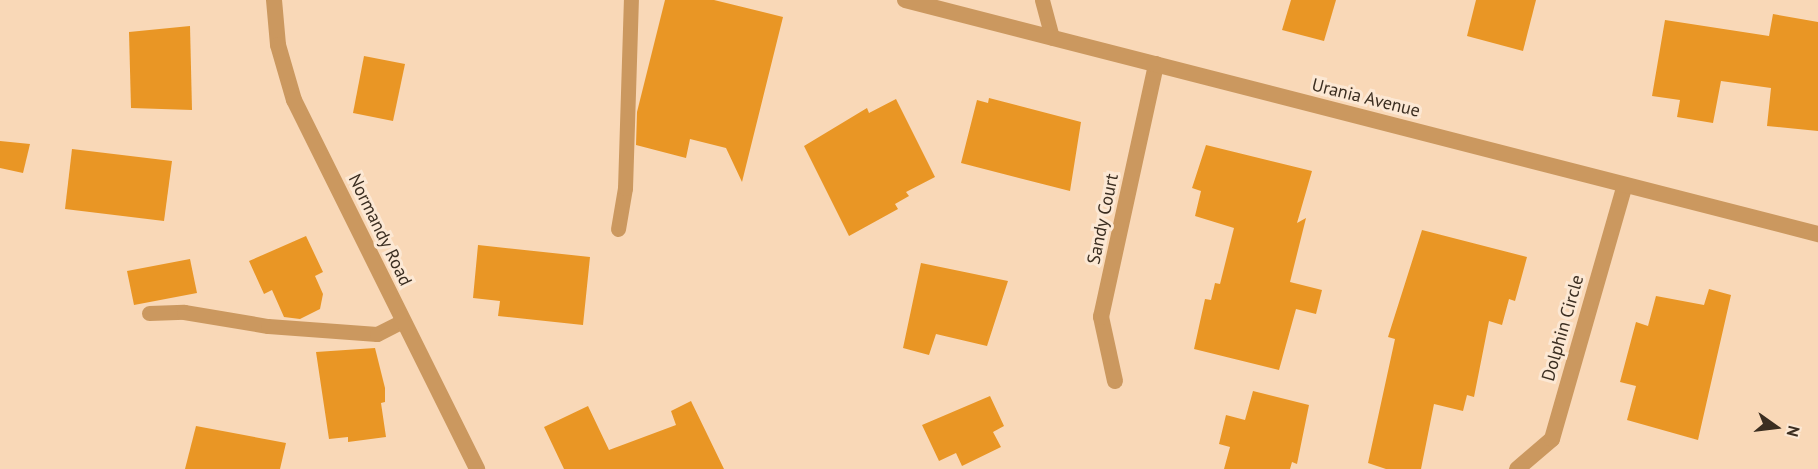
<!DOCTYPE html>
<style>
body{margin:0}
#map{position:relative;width:1818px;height:469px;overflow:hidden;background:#f9d8b7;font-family:"PT Sans",sans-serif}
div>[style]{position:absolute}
.building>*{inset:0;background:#e99625}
.service>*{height:15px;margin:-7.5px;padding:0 7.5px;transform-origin:7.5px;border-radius:7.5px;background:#cb985f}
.minor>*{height:16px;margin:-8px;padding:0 8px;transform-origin:8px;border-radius:8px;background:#cb985f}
.tertiary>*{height:16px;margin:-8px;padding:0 8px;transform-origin:8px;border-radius:8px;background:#cb985f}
span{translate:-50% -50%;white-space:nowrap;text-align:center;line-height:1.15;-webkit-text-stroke:6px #fce8d4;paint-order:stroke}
.street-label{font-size:18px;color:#3b2e21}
.north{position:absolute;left:1746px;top:397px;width:60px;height:60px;-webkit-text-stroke:4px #fce8d4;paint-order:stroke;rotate:104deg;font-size:16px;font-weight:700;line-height:24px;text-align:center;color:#3b2e21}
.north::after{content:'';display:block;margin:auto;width:21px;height:27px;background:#3b2e21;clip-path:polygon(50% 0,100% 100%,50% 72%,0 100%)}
</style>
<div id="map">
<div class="building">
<i style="clip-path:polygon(665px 0,714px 0,783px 17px,742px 182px,726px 148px,690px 139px,686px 158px,636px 145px,637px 112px)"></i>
<i style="clip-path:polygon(1291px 0,1336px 0,1324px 41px,1282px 30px)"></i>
<i style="clip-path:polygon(1476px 0,1536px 0,1523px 51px,1467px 36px)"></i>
<i style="clip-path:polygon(1773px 14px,1818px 22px,1818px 131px,1767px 126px,1771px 88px,1721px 81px,1713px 123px,1677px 117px,1680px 100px,1652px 96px,1665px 20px,1769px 36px)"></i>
<i style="clip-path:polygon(190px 26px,192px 110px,131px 108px,129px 32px)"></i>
<i style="clip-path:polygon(364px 56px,405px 64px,393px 121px,353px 113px)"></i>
<i style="clip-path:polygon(989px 98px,1081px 122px,1070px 191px,961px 163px,977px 100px,988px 103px)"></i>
<i style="clip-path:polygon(896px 99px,935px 177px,906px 192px,909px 196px,895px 204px,898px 209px,849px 236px,804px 146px,867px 108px,869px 113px)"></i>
<i style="clip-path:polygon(0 141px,30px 144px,23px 173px,0 168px)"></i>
<i style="clip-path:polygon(1206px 145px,1312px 171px,1297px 223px,1306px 218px,1290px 282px,1322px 290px,1316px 314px,1296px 309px,1279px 370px,1194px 349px,1205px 299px,1211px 300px,1215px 283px,1220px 284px,1234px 228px,1195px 216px,1201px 191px,1192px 188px)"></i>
<i style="clip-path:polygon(72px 149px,172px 161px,164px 221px,65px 209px)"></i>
<i style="clip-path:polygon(1422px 230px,1527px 257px,1515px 301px,1509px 299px,1502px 325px,1489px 321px,1474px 397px,1467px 395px,1463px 411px,1434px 404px,1421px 469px,1386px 469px,1368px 463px,1395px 339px,1388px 337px)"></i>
<i style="clip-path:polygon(306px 236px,323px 272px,315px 276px,323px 294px,320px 309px,300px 319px,284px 317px,272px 290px,264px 294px,249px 261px)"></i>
<i style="clip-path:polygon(478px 245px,590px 257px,583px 325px,498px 316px,500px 301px,473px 298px)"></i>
<i style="clip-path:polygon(190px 259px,197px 293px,134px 305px,127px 271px)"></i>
<i style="clip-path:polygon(921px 263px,1008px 281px,987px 346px,936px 334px,929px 355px,903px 348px)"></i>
<i style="clip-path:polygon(1709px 289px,1731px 295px,1698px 440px,1627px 420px,1636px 386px,1620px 382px,1636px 322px,1648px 326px,1656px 296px,1704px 305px)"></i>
<i style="clip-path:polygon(375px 348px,385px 388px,385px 402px,381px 403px,386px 437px,348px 442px,348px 437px,329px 439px,316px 352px)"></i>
<i style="clip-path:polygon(1253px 391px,1309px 405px,1297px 464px,1292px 462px,1290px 469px,1224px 469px,1230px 447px,1219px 444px,1226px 415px,1245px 420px)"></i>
<i style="clip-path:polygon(990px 396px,1004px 426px,993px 432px,1001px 447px,962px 466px,956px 453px,939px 461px,922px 425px)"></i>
<i style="clip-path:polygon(691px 401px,724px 469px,564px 469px,544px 427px,588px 406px,609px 450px,676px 425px,671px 411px)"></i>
<i style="clip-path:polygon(196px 426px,286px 443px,280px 469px,185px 469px)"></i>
</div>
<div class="service">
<i style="left:1042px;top:0;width:39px;rotate:75deg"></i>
<i style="left:618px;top:229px;width:42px;rotate:-80.3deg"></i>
<i style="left:625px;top:188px;width:188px;rotate:-88.2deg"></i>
<i style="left:149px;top:313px;width:35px;rotate:-2deg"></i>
<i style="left:184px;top:312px;width:85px;rotate:9.5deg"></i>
<i style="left:268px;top:326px;width:109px;rotate:4.2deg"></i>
<i style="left:377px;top:334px;width:29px;rotate:-27deg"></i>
</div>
<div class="minor">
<i style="left:274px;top:0;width:45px;rotate:84.9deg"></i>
<i style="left:278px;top:45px;width:57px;rotate:73.8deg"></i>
<i style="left:294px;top:100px;width:412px;rotate:63.6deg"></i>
<i style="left:1115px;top:381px;width:66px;rotate:-102.3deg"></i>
<i style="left:1101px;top:317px;width:259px;rotate:-77.7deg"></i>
<i style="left:1517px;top:469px;width:46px;rotate:-40.6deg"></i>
<i style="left:1552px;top:439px;width:264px;rotate:-74deg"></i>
</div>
<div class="tertiary">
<i style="left:905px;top:0;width:943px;rotate:14.38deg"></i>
</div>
<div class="street-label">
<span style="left:1366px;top:98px;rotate:14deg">Urania Avenue</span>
<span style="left:1103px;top:219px;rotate:-78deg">Sandy Court</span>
<span style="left:380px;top:230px;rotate:64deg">Normandy Road</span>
<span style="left:1563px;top:328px;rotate:-74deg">Dolphin Circle</span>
</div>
<div class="north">N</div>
</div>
